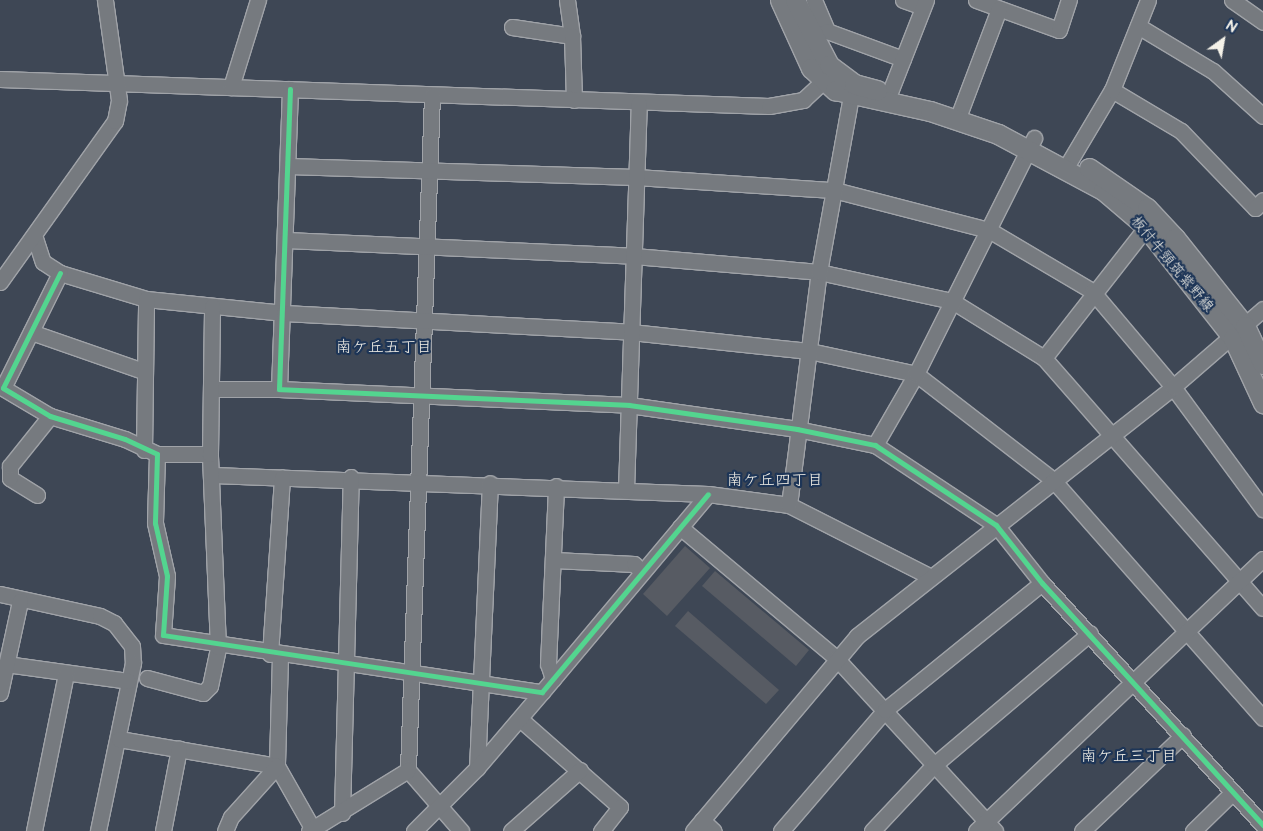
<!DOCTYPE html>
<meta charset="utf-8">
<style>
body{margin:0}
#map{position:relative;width:1263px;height:831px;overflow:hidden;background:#3e4755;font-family:"Balsamiq Sans","Klee One",sans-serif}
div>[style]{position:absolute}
.building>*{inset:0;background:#575b63}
.roads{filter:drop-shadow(1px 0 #a0a3a8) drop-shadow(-1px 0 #a0a3a8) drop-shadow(0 1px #a0a3a8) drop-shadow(0 -1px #a0a3a8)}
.minor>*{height:15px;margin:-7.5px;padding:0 7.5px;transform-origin:7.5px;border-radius:7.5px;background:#767a7f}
.major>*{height:19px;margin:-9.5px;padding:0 9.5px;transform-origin:9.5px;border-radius:9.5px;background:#767a7f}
.cycleway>*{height:5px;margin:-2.5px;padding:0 2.5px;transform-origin:2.5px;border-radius:2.5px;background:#53d58f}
span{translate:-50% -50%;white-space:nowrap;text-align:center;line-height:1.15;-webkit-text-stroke:4.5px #1d3557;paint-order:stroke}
.street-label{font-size:15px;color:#f4f1e8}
.neighbourhood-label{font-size:16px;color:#f4f1e8}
.north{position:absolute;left:1198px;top:15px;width:50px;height:50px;-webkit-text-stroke:4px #1d3557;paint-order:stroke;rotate:32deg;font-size:14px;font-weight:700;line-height:20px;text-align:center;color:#f4f1e8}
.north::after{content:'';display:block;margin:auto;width:18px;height:22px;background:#f4f1e8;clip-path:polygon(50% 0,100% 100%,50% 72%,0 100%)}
</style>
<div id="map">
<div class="building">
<i style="clip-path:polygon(685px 546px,710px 568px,667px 616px,643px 594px)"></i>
<i style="clip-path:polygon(715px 571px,809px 650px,796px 666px,702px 586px)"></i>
<i style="clip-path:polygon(688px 611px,779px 690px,766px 704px,675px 626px)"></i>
</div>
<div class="roads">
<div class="minor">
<i style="left:567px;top:0;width:36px;rotate:82deg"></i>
<i style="left:814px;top:0;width:34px;rotate:67deg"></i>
<i style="left:827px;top:31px;width:81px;rotate:20.2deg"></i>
<i style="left:903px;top:0;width:21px;rotate:19deg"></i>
<i style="left:976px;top:0;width:88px;rotate:19.9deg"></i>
<i style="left:1059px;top:30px;width:32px;rotate:-72deg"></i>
<i style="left:1232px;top:0;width:38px;rotate:35deg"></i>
<i style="left:1138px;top:26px;width:87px;rotate:31deg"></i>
<i style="left:1213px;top:71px;width:67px;rotate:42deg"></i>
<i style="left:512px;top:27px;width:61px;rotate:8.5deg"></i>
<i style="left:572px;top:36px;width:64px;rotate:88.2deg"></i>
<i style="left:0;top:79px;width:769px;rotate:2.01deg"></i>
<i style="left:769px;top:106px;width:35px;rotate:-10deg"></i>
<i style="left:803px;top:100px;width:40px;rotate:-43deg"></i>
<i style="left:231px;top:87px;width:91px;rotate:-72.8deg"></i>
<i style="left:290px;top:89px;width:300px;rotate:92.1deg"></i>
<i style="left:279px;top:389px;width:350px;rotate:2.6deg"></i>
<i style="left:629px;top:405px;width:170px;rotate:8.1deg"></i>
<i style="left:797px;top:429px;width:80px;rotate:11.6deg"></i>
<i style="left:875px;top:445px;width:145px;rotate:33.5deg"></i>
<i style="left:996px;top:525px;width:74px;rotate:51.6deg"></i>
<i style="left:1042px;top:583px;width:328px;rotate:47.6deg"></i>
<i style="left:1112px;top:90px;width:80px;rotate:30.7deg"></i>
<i style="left:1181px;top:131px;width:107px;rotate:46.1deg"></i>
<i style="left:1255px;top:208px;width:11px;rotate:-45deg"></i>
<i style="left:890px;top:92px;width:99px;rotate:-68.6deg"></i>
<i style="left:432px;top:95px;width:675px;rotate:92.04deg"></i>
<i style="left:408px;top:770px;width:81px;rotate:49deg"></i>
<i style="left:957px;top:120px;width:119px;rotate:-69.3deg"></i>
<i style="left:288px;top:166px;width:348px;rotate:1.8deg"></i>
<i style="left:636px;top:177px;width:198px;rotate:3.8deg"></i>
<i style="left:834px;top:190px;width:160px;rotate:14.5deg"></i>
<i style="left:989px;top:230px;width:120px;rotate:30.6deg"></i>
<i style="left:1092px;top:291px;width:126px;rotate:49.8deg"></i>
<i style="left:1173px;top:387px;width:152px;rotate:53.6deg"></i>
<i style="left:1065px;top:169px;width:92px;rotate:-59.3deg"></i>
<i style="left:1112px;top:90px;width:97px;rotate:-68.2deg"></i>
<i style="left:35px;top:238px;width:25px;rotate:72deg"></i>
<i style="left:43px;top:262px;width:20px;rotate:33deg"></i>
<i style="left:60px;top:273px;width:90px;rotate:16.8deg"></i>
<i style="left:146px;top:299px;width:139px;rotate:5.8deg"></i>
<i style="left:284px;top:313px;width:348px;rotate:3.1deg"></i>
<i style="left:631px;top:332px;width:179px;rotate:6.1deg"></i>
<i style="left:809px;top:351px;width:109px;rotate:12.1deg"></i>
<i style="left:916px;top:374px;width:173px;rotate:37.7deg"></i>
<i style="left:1053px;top:480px;width:317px;rotate:48.6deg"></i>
<i style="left:286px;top:240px;width:348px;rotate:2.6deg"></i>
<i style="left:634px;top:256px;width:186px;rotate:4.9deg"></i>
<i style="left:819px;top:272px;width:136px;rotate:12.3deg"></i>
<i style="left:952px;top:301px;width:108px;rotate:31.8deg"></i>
<i style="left:1044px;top:358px;width:332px;rotate:48.8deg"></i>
<i style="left:60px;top:273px;width:128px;rotate:116.4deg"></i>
<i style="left:3px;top:388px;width:55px;rotate:30.8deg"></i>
<i style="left:50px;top:416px;width:78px;rotate:17deg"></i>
<i style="left:125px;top:439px;width:35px;rotate:25deg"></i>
<i style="left:157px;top:454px;width:69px;rotate:91.7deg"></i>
<i style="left:155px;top:523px;width:54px;rotate:77.2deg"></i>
<i style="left:167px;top:576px;width:59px;rotate:93.9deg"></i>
<i style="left:163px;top:635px;width:383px;rotate:8.6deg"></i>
<i style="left:542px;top:692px;width:258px;rotate:-50deg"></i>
<i style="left:0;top:282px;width:198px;rotate:-54.5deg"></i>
<i style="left:115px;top:121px;width:21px;rotate:-79deg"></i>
<i style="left:119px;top:100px;width:101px;rotate:-98deg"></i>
<i style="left:31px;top:332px;width:119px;rotate:19.2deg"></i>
<i style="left:1044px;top:358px;width:175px;rotate:-52deg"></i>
<i style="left:212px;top:389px;width:67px"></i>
<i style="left:875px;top:445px;width:82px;rotate:-60deg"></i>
<i style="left:916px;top:374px;width:264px;rotate:-63.4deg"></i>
<i style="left:144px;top:450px;width:151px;rotate:-89.2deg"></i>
<i style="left:157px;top:454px;width:53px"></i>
<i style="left:213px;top:475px;width:495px;rotate:2.2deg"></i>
<i style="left:708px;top:494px;width:82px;rotate:7.7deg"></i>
<i style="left:789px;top:505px;width:157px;rotate:26.9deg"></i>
<i style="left:626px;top:490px;width:387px;rotate:-88.1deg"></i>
<i style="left:37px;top:495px;width:32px;rotate:-148deg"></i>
<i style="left:10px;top:478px;width:12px;rotate:-90deg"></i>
<i style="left:10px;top:466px;width:64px;rotate:-51.3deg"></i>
<i style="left:789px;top:505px;width:235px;rotate:-82.7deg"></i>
<i style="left:819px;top:272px;width:190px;rotate:-79.7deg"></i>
<i style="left:680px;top:527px;width:204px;rotate:40deg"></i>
<i style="left:836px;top:658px;width:235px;rotate:47.4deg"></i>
<i style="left:554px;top:560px;width:80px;rotate:2.9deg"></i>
<i style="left:634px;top:564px;width:11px;rotate:45deg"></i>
<i style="left:0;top:594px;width:102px;rotate:12.4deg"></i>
<i style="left:100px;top:616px;width:16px;rotate:27deg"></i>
<i style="left:114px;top:623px;width:29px;rotate:52deg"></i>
<i style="left:132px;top:646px;width:17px;rotate:87deg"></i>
<i style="left:133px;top:663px;width:172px;rotate:101.8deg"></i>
<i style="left:270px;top:654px;width:177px;rotate:-86.1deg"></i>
<i style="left:280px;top:656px;width:110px;rotate:91.6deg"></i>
<i style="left:277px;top:766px;width:75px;rotate:60.4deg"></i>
<i style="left:6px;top:664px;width:123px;rotate:7.9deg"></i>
<i style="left:147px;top:678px;width:58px;rotate:15deg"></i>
<i style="left:203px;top:693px;width:10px;rotate:-45deg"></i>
<i style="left:210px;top:686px;width:40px;rotate:-78deg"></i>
<i style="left:218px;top:647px;width:193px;rotate:-92.4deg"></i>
<i style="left:210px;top:454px;width:148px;rotate:-89.2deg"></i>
<i style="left:553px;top:679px;width:16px;rotate:-108deg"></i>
<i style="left:548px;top:664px;width:178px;rotate:-87.4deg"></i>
<i style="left:0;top:693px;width:94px;rotate:-77.7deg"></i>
<i style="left:520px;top:719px;width:133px;rotate:41.3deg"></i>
<i style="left:620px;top:807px;width:31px;rotate:128deg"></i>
<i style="left:119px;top:739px;width:160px;rotate:9.7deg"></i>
<i style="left:477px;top:768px;width:285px;rotate:-87.4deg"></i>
<i style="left:342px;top:813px;width:336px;rotate:-88.5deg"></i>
<i style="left:702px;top:820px;width:16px;rotate:43deg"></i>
<i style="left:34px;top:831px;width:160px;rotate:-78.5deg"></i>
<i style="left:163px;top:831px;width:84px;rotate:-79deg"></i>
<i style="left:225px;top:831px;width:15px;rotate:-67deg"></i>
<i style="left:231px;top:817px;width:69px;rotate:-48deg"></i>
<i style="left:309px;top:831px;width:116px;rotate:-31.6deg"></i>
<i style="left:414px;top:831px;width:89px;rotate:-45deg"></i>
<i style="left:477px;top:768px;width:100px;rotate:-49.5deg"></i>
<i style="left:511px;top:831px;width:92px;rotate:-41.5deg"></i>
<i style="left:693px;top:831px;width:255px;rotate:-49.9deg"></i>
<i style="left:857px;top:636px;width:402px;rotate:-38.2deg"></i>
<i style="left:1173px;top:387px;width:119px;rotate:-40.9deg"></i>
<i style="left:781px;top:831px;width:160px;rotate:-49.3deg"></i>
<i style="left:885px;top:710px;width:202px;rotate:-39deg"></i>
<i style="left:872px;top:831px;width:91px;rotate:-46.8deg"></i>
<i style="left:934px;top:765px;width:204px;rotate:-40.2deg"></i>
<i style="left:976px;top:831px;width:395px;rotate:-43.5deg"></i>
<i style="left:1082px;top:831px;width:139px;rotate:-43.5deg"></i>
<i style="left:1193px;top:831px;width:56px;rotate:-44.3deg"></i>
</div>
<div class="major">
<i style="left:780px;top:0;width:75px;rotate:65.5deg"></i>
<i style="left:811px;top:68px;width:33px;rotate:43deg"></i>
<i style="left:835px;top:90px;width:97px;rotate:12.5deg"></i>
<i style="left:930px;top:111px;width:72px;rotate:18.7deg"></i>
<i style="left:998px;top:134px;width:119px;rotate:28.1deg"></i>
<i style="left:1103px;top:190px;width:54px;rotate:40.5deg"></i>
<i style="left:1144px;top:225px;width:144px;rotate:51.8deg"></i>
<i style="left:1233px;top:338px;width:72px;rotate:65.2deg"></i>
<i style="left:795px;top:0;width:73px;rotate:62.4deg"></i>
<i style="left:829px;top:65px;width:31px;rotate:37deg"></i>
<i style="left:854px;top:84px;width:24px;rotate:15deg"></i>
<i style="left:1089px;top:168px;width:70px;rotate:34.6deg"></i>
<i style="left:1147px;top:208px;width:41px;rotate:47deg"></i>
<i style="left:1175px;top:238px;width:112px;rotate:51.5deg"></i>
<i style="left:1245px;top:326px;width:42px;rotate:64.7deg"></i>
</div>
</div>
<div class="cycleway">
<i style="left:290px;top:89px;width:300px;rotate:92.1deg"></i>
<i style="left:279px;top:389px;width:350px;rotate:2.6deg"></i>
<i style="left:629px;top:405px;width:170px;rotate:8.1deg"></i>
<i style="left:797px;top:429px;width:80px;rotate:11.6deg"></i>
<i style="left:875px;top:445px;width:145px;rotate:33.5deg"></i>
<i style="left:996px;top:525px;width:74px;rotate:51.6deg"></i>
<i style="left:1042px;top:583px;width:328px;rotate:47.6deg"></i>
<i style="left:60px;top:273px;width:128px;rotate:116.4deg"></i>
<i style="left:3px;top:388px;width:55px;rotate:30.8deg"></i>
<i style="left:50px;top:416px;width:78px;rotate:17deg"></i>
<i style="left:125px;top:439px;width:35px;rotate:25deg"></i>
<i style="left:157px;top:454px;width:69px;rotate:91.7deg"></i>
<i style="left:155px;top:523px;width:54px;rotate:77.2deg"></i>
<i style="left:167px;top:576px;width:59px;rotate:93.9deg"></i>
<i style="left:163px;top:635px;width:383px;rotate:8.6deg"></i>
<i style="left:542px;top:692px;width:258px;rotate:-50deg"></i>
</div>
<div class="street-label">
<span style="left:1172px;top:264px;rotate:50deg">板付牛頸筑紫野線</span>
</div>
<div class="neighbourhood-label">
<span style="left:384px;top:348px">南ケ丘五丁目</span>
<span style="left:775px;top:481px">南ケ丘四丁目</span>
<span style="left:1129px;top:757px">南ケ丘三丁目</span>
</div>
<div class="north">N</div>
</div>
